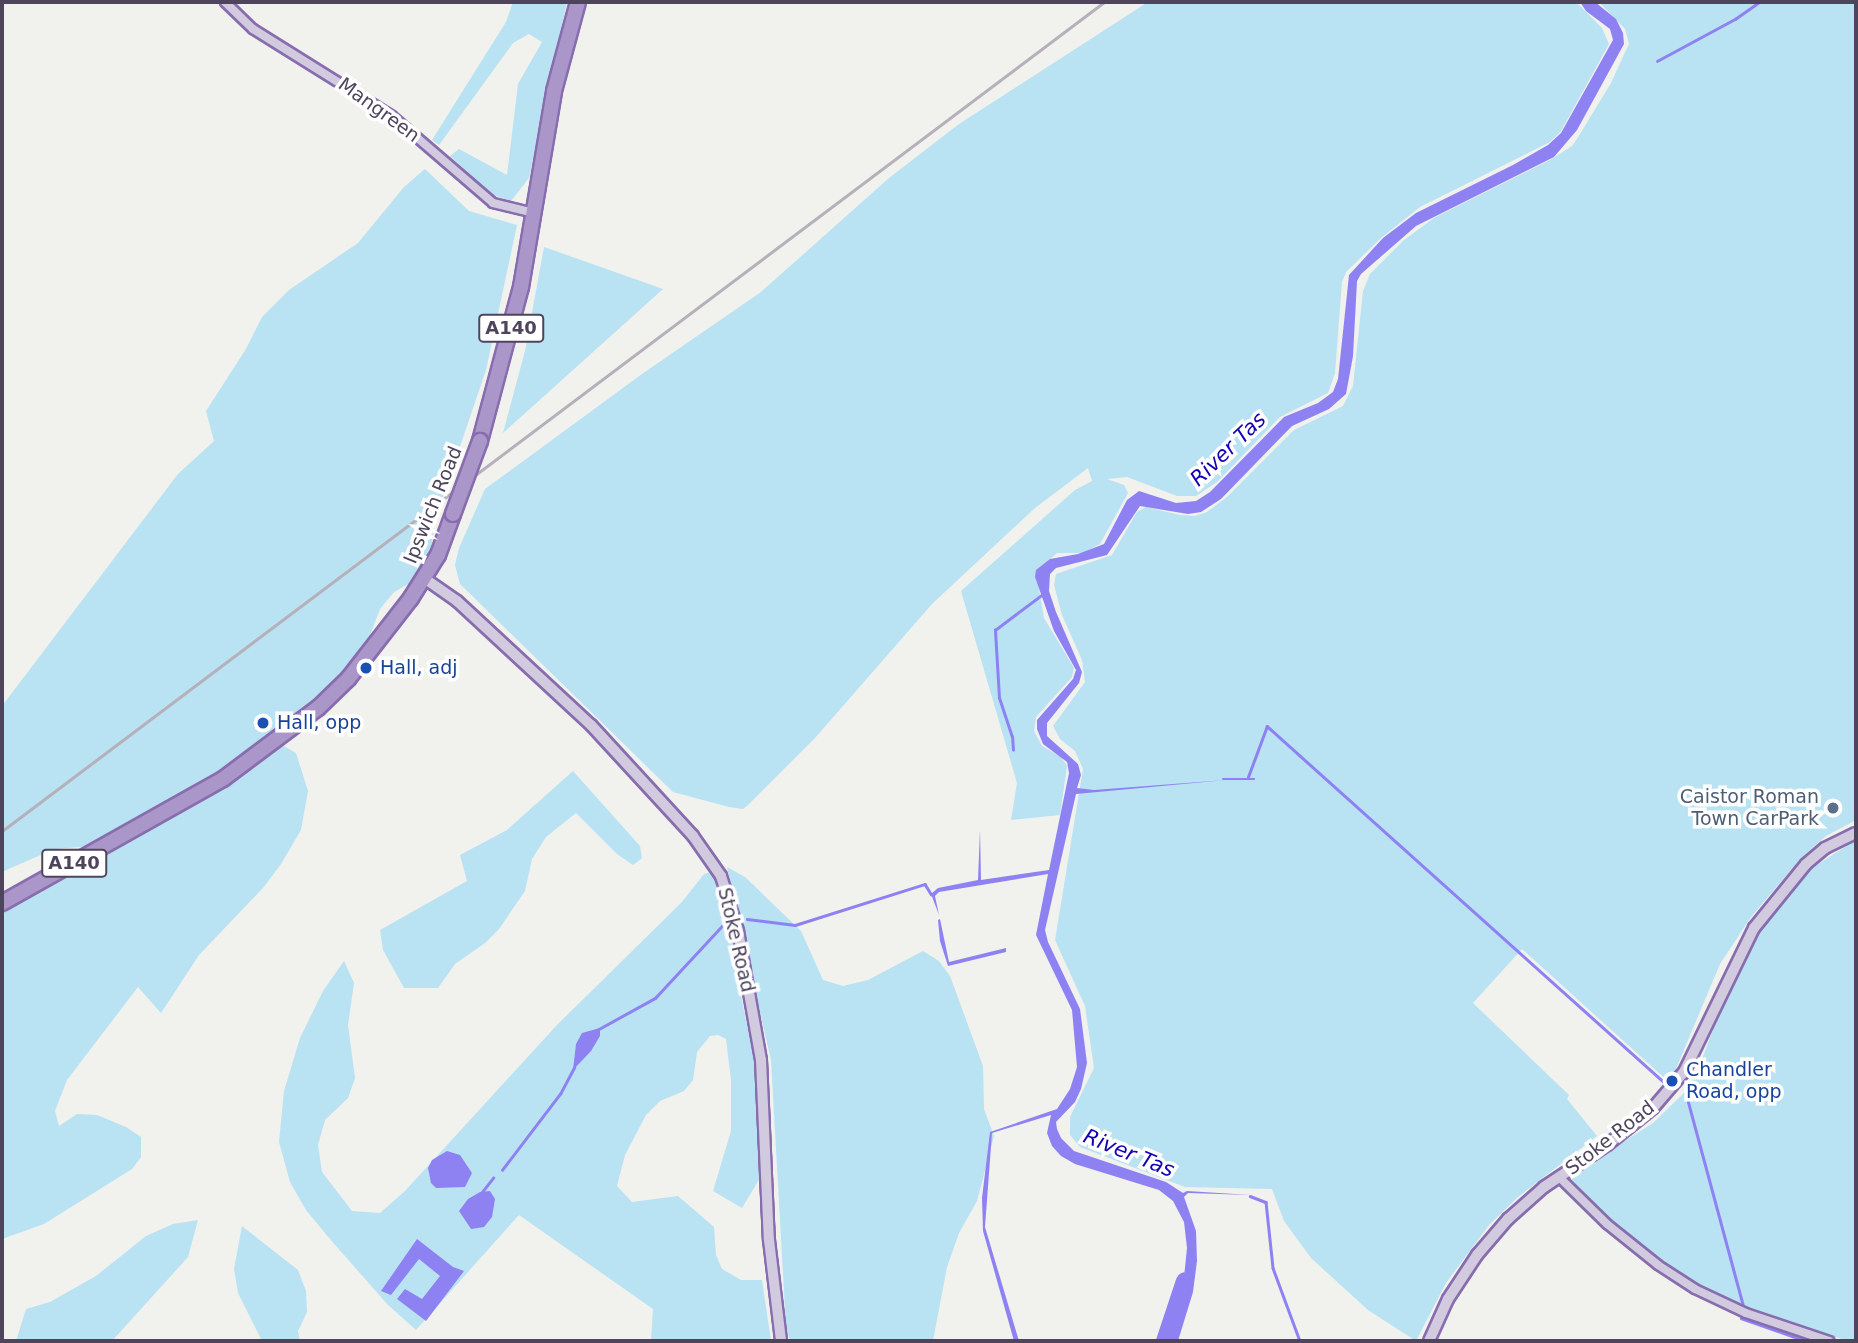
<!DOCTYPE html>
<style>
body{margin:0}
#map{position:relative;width:1858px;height:1343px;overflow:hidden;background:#f1f1ee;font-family:"DejaVu Sans",sans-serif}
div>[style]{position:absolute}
.green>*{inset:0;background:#b9e2f3}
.water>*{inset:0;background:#8e82f3}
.stream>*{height:2.5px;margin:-1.25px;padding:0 1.25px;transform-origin:1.25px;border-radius:1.25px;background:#8e82f3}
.river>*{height:18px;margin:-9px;padding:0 9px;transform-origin:9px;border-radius:9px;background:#8e82f3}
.roads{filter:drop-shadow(2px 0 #886dae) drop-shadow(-2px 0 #886dae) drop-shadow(0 2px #886dae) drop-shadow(0 -2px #886dae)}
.minor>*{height:8px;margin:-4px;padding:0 4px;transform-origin:4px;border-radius:4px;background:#d2cbe0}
.tertiary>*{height:10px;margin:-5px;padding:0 5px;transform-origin:5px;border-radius:5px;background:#d2cbe0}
.trunk>*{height:14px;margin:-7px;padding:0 7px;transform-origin:7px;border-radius:7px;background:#ab96c9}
.rail>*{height:2.5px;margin:-1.25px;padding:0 1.25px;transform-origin:1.25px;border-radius:1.25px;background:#b5b0b9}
.bridges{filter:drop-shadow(2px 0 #886dae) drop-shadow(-2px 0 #886dae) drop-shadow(0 2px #886dae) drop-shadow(0 -2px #886dae)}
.trunk-bridge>*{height:14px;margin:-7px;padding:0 7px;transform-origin:7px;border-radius:7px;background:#ab96c9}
.dots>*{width:19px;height:19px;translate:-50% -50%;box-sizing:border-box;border:4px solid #fff;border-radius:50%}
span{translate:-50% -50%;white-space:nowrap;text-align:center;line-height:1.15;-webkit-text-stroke:7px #fff;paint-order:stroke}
.shield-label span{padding:2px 5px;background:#fff;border:2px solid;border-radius:5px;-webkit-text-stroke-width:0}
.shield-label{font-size:18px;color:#4e455d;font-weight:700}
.street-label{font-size:19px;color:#4e455d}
.transit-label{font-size:19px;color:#164399}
.left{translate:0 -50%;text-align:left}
.service-label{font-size:19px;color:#4e5e75}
.right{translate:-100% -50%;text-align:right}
.water-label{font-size:21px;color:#1300b5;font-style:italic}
.frame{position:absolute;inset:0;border:4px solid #4e455d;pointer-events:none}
</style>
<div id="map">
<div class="green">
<i style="clip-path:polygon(513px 2px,567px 2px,529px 178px,511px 201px,488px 193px,450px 156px,459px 149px,507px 175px,518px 84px,542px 42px,529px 34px,513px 43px,439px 145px,432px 140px,506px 22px)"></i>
<i style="clip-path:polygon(1148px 2px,1576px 2px,1602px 28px,1609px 44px,1561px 131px,1550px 142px,1420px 207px,1381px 238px,1346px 272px,1342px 282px,1335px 373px,1328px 393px,1280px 417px,1217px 482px,1196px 496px,1177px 496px,1127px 477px,1107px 479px,1124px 485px,1128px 493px,1100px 544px,1083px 553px,1057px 553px,1036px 572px,1044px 618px,1074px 668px,1072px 677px,1036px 717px,1034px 731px,1042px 746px,1061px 757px,1067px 766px,1060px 815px,1011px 820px,1017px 783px,961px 591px,1075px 490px,1092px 481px,1088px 468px,1035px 508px,932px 604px,815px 738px,748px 805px,743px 809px,729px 807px,673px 792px,460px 584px,455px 565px,459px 548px,485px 489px,642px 374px,761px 292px,889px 178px,959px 124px)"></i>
<i style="clip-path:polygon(1599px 2px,1856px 2px,1856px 820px,1826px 836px,1801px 858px,1751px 917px,1720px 964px,1670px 1083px,1522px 949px,1473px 1003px,1569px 1095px,1567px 1099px,1597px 1136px,1518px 1197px,1489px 1225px,1446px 1283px,1416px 1341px,1368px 1310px,1311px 1258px,1284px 1221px,1272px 1189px,1185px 1187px,1080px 1147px,1070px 1135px,1070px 1117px,1094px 1068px,1085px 1006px,1055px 940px,1083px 769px,1075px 751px,1060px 739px,1053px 726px,1085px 682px,1082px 660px,1062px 615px,1054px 585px,1056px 574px,1112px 555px,1137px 512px,1146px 507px,1180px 515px,1195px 516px,1207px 512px,1227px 497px,1294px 430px,1343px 406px,1353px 386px,1363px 291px,1370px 274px,1404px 240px,1434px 218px,1550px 160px,1572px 146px,1577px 139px,1611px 83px,1629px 44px,1625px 29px)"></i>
<i style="clip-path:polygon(425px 169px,469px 211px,517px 225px,486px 370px,435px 520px,431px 550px,414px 581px,394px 592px,380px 609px,365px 648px,341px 674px,273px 735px,216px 774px,93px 846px,54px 849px,2px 872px,2px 706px,178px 474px,214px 441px,206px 411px,246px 349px,262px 317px,289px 290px,358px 243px,404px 187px)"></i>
<i style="clip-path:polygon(544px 247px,663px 289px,503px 433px,525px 351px)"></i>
<i style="clip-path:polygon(282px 745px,296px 753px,308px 791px,301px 830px,281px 864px,263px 888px,199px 955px,161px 1013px,138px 987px,67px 1080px,55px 1111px,59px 1126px,77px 1114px,97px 1115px,126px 1127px,141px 1137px,141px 1157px,132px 1169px,44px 1224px,2px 1239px,2px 910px,152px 828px,239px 775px)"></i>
<i style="clip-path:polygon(573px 771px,640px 846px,642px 858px,633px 865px,617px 854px,576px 813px,546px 837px,532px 859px,525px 891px,499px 929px,485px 943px,455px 964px,438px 988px,404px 988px,383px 950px,380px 930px,467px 881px,460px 855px,507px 830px)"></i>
<i style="clip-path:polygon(1856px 840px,1856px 1341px,1849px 1341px,1743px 1309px,1699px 1287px,1641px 1246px,1578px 1192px,1570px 1181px,1589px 1164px,1653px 1123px,1684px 1093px,1698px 1070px,1728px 989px,1758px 934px,1784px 898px,1812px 868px)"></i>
<i style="clip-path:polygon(727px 867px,745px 877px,801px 931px,823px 980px,843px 986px,868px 980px,923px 951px,939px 961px,950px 976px,983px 1066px,984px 1109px,994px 1136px,977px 1201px,959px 1233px,947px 1267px,933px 1341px,790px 1341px,786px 1327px,771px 1060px)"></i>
<i style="clip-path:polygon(711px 872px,717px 876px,728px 908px,737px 977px,755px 1063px,760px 1178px,742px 1208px,713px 1191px,731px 1131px,731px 1080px,726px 1039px,718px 1035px,710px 1036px,697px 1052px,693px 1080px,684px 1091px,660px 1101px,646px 1115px,625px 1155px,617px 1186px,632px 1202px,678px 1196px,714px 1227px,716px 1255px,722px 1269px,741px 1280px,762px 1280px,771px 1341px,651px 1341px,653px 1309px,519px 1215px,416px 1330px,387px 1304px,330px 1239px,306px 1210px,290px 1182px,279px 1142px,284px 1091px,300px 1038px,323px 991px,344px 961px,354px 983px,348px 1025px,355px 1078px,348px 1098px,325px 1120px,318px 1145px,322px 1172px,352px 1211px,380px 1213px,405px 1191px,557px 1025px,682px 902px,704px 874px)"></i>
<i style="clip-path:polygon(198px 1220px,188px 1257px,112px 1341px,16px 1341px,26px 1309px,50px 1302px,96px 1276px,146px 1236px,173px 1224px)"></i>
<i style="clip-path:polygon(242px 1226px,298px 1270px,306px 1291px,307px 1312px,298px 1331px,300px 1341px,262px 1341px,238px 1293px,234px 1269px)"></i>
</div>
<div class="water">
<i style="clip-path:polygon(1580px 2px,1595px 2px,1616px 19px,1623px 33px,1624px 44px,1577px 130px,1554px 157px,1416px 226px,1361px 274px,1357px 281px,1353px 356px,1346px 394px,1329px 409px,1292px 426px,1221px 499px,1201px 512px,1188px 514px,1140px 506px,1107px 555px,1056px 568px,1050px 574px,1049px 591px,1056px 612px,1082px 672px,1079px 683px,1047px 723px,1047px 736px,1078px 764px,1081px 775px,1077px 788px,1094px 790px,1226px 780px,1076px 794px,1045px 930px,1048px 942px,1080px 1009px,1087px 1063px,1081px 1089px,1075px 1102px,1056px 1122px,1057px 1129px,1061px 1138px,1074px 1151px,1166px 1182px,1183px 1193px,1187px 1191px,1251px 1195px,1188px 1193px,1184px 1197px,1196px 1231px,1197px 1261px,1193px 1292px,1178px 1341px,1167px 1341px,1184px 1277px,1187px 1248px,1184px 1222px,1173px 1201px,1159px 1190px,1075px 1164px,1061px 1156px,1052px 1146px,1047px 1133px,1051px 1115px,992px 1133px,985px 1227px,1019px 1341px,1014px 1341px,983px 1231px,982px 1198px,990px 1132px,1057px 1109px,1070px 1089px,1077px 1067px,1072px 1010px,1036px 935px,1048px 874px,939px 892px,935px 896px,939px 915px,931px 894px,938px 888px,978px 880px,980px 830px,981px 880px,1049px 870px,1069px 773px,1067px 762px,1043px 744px,1037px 729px,1037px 720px,1073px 679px,1076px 670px,1054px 631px,1035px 577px,1036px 570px,1050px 559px,1078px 554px,1104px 544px,1127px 500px,1139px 491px,1176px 503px,1196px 501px,1210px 492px,1284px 417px,1318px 403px,1333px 392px,1338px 379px,1349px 275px,1383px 238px,1416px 213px,1513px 165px,1548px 145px,1561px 133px,1613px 40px,1610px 29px,1586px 11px)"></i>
<i style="clip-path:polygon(940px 919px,949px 962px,1006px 948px,1006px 952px,948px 966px,940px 941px,938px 920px)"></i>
<i style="clip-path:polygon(600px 1028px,600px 1036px,591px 1051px,573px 1070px,576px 1044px,582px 1033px)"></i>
<i style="clip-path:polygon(447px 1151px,460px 1155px,472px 1173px,465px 1187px,436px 1188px,431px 1183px,428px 1168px,432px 1160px)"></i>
<i style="clip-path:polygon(490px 1191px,495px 1199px,492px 1217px,484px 1227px,471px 1229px,459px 1211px,468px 1199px,480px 1192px)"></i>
<i style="clip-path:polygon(417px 1239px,453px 1267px,464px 1271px,426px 1321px,397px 1299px,405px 1289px,422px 1299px,440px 1276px,419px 1259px,391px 1295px,381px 1291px)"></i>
</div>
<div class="stream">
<i style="left:1657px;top:61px;width:89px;rotate:-28.3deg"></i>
<i style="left:1735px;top:19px;width:29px;rotate:-35deg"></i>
<i style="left:1013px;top:750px;width:13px;rotate:-94deg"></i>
<i style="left:1012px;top:737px;width:41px;rotate:-108.4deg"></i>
<i style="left:999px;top:698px;width:68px;rotate:-93.4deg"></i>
<i style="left:995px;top:630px;width:60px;rotate:-36.9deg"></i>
<i style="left:1248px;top:777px;width:54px;rotate:-69.6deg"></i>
<i style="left:1267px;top:726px;width:536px;rotate:41.9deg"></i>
<i style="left:1223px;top:779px;width:31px"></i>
<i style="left:747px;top:919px;width:48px;rotate:7.1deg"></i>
<i style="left:795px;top:925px;width:136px;rotate:-17.5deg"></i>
<i style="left:925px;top:884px;width:12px;rotate:59deg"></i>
<i style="left:597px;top:1030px;width:66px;rotate:-28.9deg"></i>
<i style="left:655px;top:998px;width:98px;rotate:-47.1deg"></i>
<i style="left:1686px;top:1093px;width:223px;rotate:74.9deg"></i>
<i style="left:502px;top:1170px;width:96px;rotate:-52.7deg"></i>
<i style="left:560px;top:1094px;width:30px;rotate:-62deg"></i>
<i style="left:482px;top:1192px;width:18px;rotate:-52deg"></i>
<i style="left:1250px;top:1196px;width:17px;rotate:21deg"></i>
<i style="left:1266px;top:1202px;width:66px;rotate:83.9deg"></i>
<i style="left:1273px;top:1268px;width:78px;rotate:69.7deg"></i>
<i style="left:1741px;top:1318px;width:69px;rotate:19.5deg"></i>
</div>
<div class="river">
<i style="left:1165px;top:1341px;width:63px;rotate:-71.6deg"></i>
</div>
<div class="roads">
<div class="minor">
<i style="left:225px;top:2px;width:39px;rotate:44deg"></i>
<i style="left:253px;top:29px;width:164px;rotate:32deg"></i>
<i style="left:392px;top:116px;width:133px;rotate:40.7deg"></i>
<i style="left:493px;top:203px;width:42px;rotate:13.7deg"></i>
<i style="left:1559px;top:1177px;width:67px;rotate:44.4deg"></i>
<i style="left:1607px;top:1224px;width:65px;rotate:38.8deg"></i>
<i style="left:1658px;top:1265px;width:44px;rotate:33deg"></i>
<i style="left:1695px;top:1289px;width:56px;rotate:25.2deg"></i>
<i style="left:1746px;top:1313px;width:88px;rotate:18.6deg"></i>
</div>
<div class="tertiary">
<i style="left:424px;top:578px;width:40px;rotate:34.9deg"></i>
<i style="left:457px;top:601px;width:183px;rotate:42.8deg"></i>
<i style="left:591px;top:725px;width:151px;rotate:47.4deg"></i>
<i style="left:693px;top:836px;width:49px;rotate:55deg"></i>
<i style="left:721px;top:876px;width:58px;rotate:72.8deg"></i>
<i style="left:738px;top:931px;width:131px;rotate:79.9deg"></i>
<i style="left:761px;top:1060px;width:180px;rotate:87.5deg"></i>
<i style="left:769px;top:1240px;width:102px;rotate:83.2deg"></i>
<i style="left:1429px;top:1341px;width:46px;rotate:-65.7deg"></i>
<i style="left:1448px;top:1299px;width:53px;rotate:-56.6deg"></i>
<i style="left:1477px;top:1255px;width:48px;rotate:-49.3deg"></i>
<i style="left:1508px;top:1219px;width:48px;rotate:-41.6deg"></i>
<i style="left:1544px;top:1187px;width:76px;rotate:-33.7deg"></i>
<i style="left:1607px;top:1145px;width:59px;rotate:-38.8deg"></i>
<i style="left:1653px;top:1108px;width:48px;rotate:-49.3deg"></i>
<i style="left:1684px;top:1072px;width:160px;rotate:-64.1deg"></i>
<i style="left:1754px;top:928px;width:82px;rotate:-50.9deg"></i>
<i style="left:1806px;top:864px;width:25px;rotate:-40deg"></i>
<i style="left:1825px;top:848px;width:34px;rotate:-26deg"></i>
</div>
<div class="trunk">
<i style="left:480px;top:441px;width:159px;rotate:-75.1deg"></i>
<i style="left:521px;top:287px;width:199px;rotate:-80.4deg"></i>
<i style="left:554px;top:91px;width:92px;rotate:-74.9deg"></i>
<i style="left:2px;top:903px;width:253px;rotate:-29.3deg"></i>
<i style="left:223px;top:779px;width:119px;rotate:-36.8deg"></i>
<i style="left:318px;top:708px;width:42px;rotate:-44deg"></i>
<i style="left:348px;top:679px;width:103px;rotate:-52.1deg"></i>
<i style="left:411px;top:598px;width:51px;rotate:-57.9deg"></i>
<i style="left:438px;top:555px;width:44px;rotate:-69.9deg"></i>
</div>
</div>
<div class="rail">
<i style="left:2px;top:831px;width:1379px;rotate:-36.95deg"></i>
</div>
<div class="bridges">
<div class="trunk-bridge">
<i style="left:453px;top:514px;width:78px;rotate:-69.7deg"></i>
</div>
</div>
<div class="dots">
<i style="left:366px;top:668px;background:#1a4fb4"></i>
<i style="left:263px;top:723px;background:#1a4fb4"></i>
<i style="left:1833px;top:808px;background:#5c6f8a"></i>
<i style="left:1672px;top:1081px;background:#1a4fb4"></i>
</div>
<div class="shield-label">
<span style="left:511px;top:328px">A140</span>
<span style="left:74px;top:863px">A140</span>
</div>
<div class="street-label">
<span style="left:379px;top:110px;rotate:36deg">Mangreen</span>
<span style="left:433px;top:505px;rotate:-68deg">Ipswich Road</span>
<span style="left:736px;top:940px;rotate:77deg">Stoke Road</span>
<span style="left:1610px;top:1138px;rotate:-38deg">Stoke Road</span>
</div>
<div class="transit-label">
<span class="left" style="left:380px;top:668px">Hall, adj</span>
<span class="left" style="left:277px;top:723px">Hall, opp</span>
<span class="left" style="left:1686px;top:1081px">Chandler<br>Road, opp</span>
</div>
<div class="service-label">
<span class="right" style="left:1819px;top:808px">Caistor Roman<br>Town CarPark</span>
</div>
<div class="water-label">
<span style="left:1228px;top:449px;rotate:-44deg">River Tas</span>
<span style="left:1129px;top:1153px;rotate:22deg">River Tas</span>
</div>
<div class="frame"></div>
</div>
